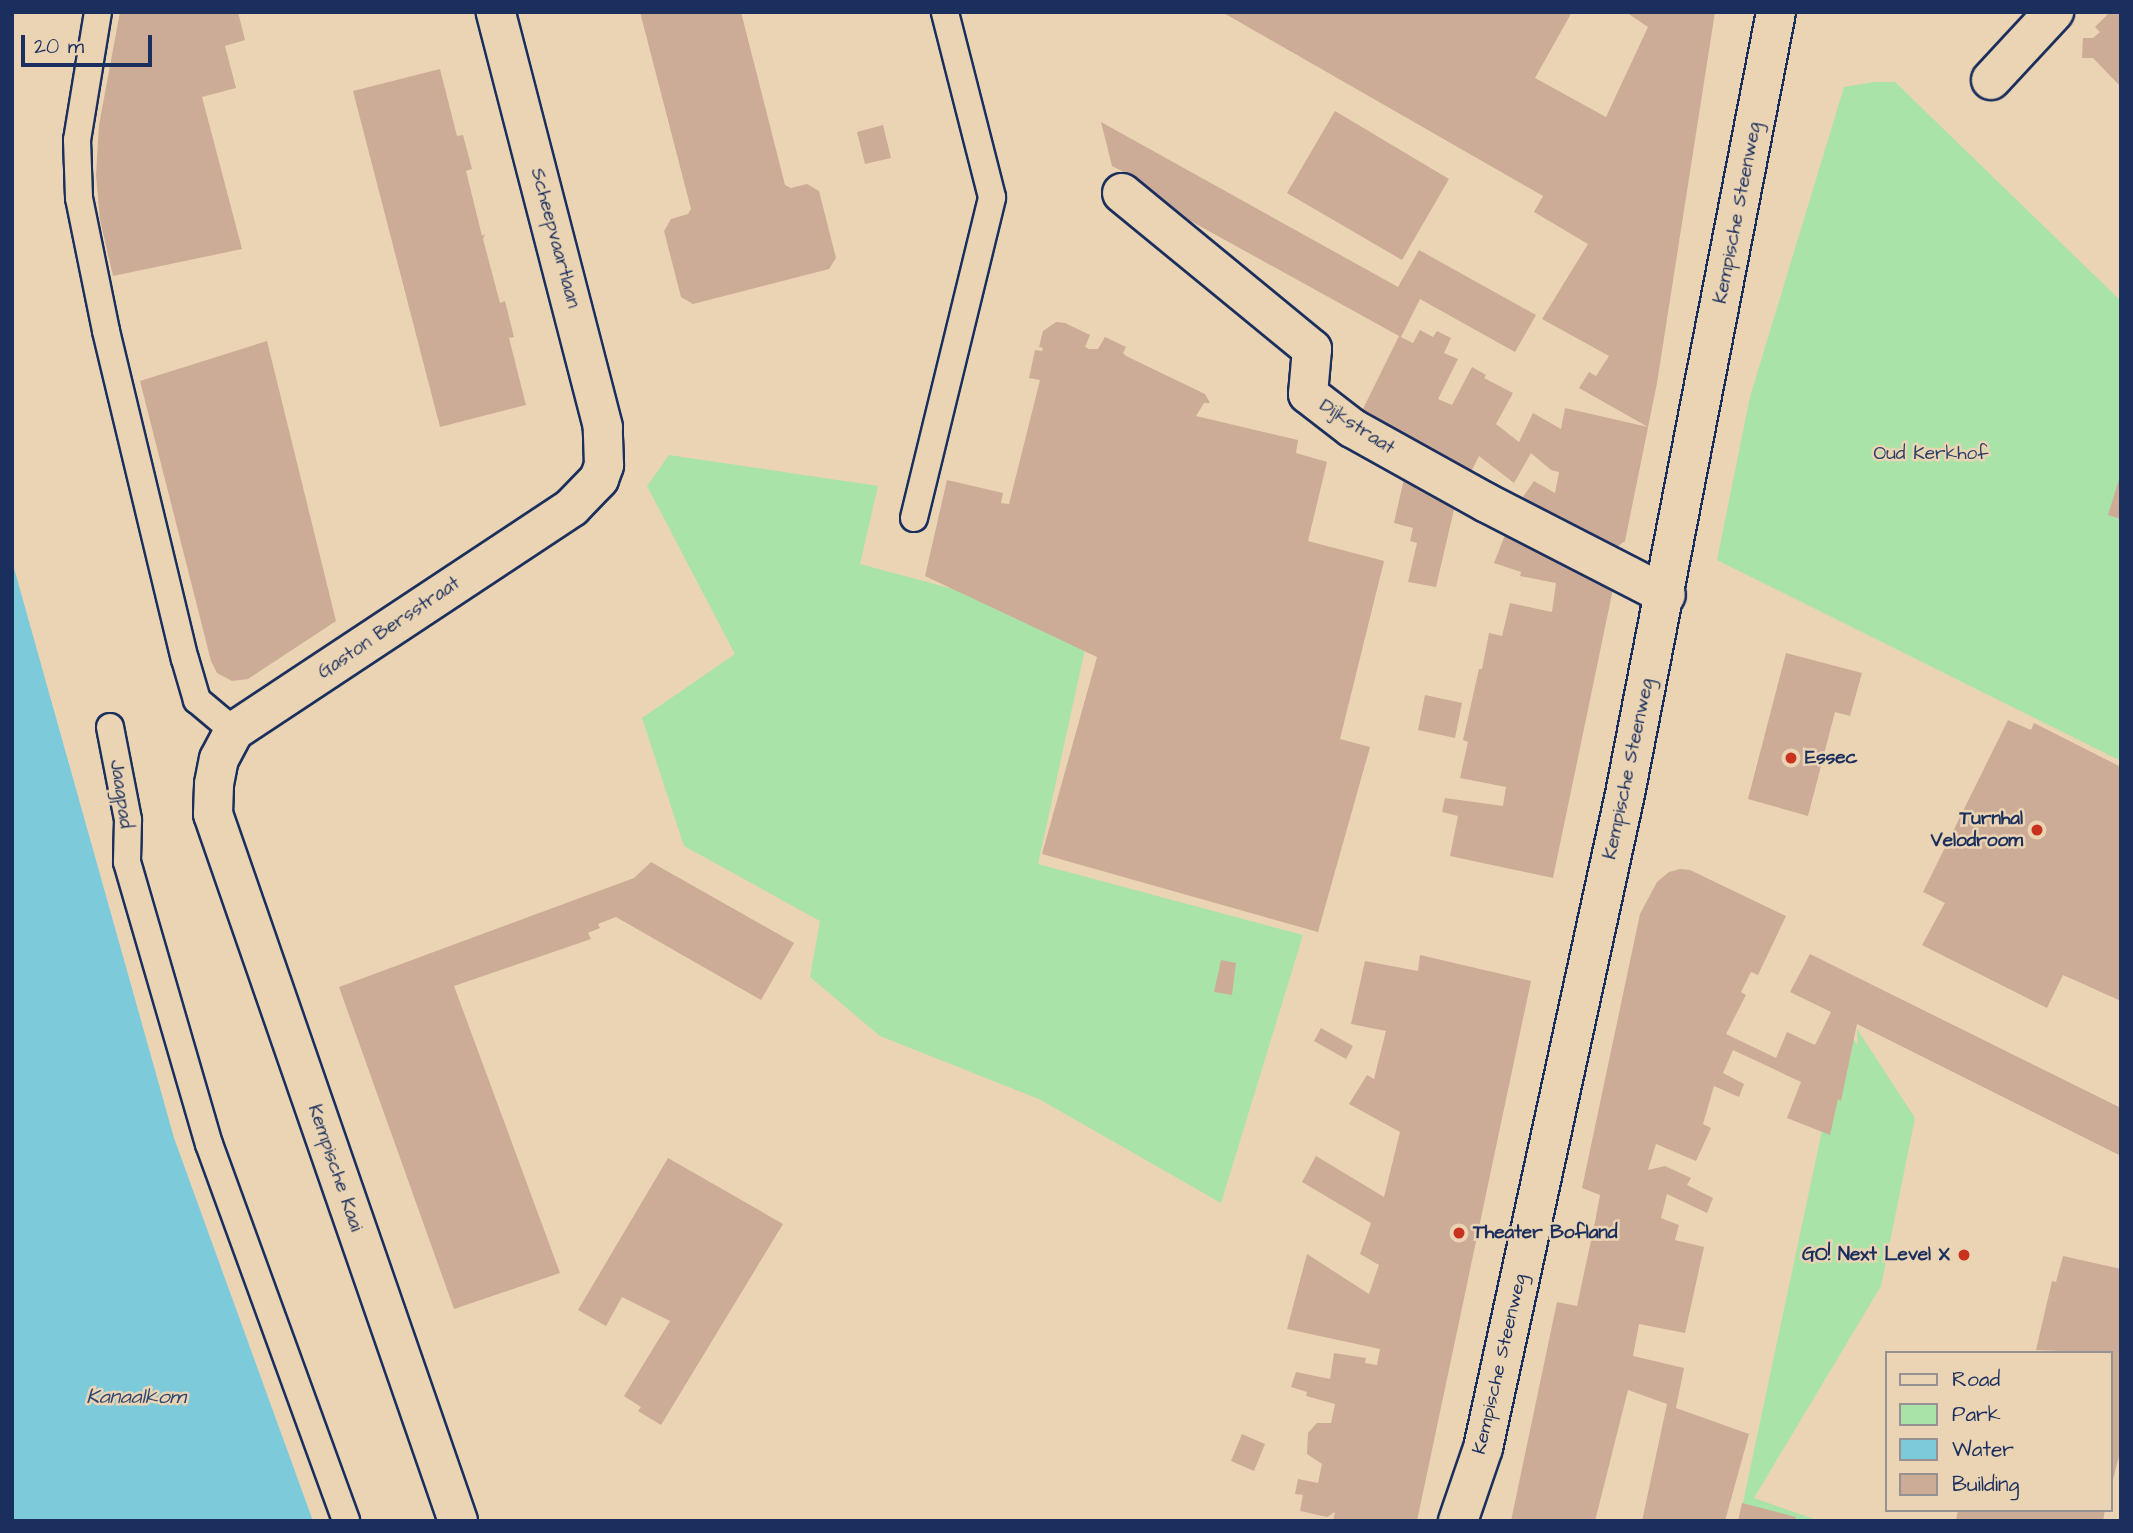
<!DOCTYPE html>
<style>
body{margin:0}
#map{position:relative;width:2133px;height:1533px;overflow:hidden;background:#ead4b3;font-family:"Architects Daughter",sans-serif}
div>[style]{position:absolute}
.green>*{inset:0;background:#a9e3a8}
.water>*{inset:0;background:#7dcadb}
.building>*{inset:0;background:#cdac97}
.roads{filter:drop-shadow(2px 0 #1b2f5e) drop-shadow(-2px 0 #1b2f5e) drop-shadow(0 2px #1b2f5e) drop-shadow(0 -2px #1b2f5e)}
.service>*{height:26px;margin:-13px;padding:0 13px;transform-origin:13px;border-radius:13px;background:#ead4b3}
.minor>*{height:38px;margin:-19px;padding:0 19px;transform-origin:19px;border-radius:19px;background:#ead4b3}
.secondary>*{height:38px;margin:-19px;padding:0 19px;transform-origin:19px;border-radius:19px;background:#ead4b3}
.dots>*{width:19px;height:19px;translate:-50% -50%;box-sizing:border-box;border:4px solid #ead4b3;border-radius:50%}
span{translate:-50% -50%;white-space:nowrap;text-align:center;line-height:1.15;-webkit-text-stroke:5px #ead4b3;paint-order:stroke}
.street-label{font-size:19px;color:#1b2f5e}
.park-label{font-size:19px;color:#294165}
.poi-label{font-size:19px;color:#1b2f5e;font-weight:700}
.left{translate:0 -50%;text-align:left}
.right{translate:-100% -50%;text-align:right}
.water-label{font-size:21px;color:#2a4671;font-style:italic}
.frame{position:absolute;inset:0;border:14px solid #1b2f5e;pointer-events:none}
.legend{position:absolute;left:1885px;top:1351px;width:228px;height:161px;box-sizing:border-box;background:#ead4b3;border:2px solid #979291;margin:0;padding:9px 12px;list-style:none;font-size:21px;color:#1b2f5e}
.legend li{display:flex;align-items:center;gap:14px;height:35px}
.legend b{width:35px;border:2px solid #979291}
.scale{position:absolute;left:21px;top:35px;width:131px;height:32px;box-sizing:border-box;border:4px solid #1b2f5e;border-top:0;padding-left:9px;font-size:21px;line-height:24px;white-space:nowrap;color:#1b2f5e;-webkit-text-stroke:5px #ead4b3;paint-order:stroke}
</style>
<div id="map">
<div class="green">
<i style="clip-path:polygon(1874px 82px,1895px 82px,2121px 301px,2121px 761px,1717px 560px,1750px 397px,1844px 87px)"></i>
<i style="clip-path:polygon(669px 455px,878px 486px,860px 564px,1090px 626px,1038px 864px,1303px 935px,1221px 1203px,1039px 1099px,880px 1036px,810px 977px,820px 921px,684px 846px,642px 718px,735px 654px,647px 486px)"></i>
<i style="clip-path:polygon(1844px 1027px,1858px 1045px,1857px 1029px,1915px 1118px,1881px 1286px,1754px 1498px,1819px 1521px,1800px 1521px,1742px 1507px)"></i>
</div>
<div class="water">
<i style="clip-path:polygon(12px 561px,174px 1138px,313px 1521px,12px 1521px)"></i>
</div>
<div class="building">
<i style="clip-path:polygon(120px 12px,238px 12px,245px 40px,225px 46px,236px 88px,202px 97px,242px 249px,113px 276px,100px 220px,96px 175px,99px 125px)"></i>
<i style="clip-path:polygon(640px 12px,741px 12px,785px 185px,791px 188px,807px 184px,819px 191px,836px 258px,829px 269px,693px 304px,681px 297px,664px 231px,671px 219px,688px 214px,691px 209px)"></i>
<i style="clip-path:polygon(1222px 12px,1572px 12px,1535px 78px,1606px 117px,1648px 27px,1626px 12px,1715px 12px,1657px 383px,1625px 541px,1614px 549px,1516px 507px,1534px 481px,1555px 493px,1559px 472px,1551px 470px,1531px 453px,1514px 483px,1479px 456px,1468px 478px,1357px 421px,1399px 336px,1129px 187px,1135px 178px,1112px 166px,1101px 122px,1398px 287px,1419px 250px,1536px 315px,1515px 352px,1420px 299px,1401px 337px,1413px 343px,1420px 330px,1433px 337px,1437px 331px,1451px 338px,1444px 353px,1458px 359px,1438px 399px,1452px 405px,1472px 367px,1486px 375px,1484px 378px,1513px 393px,1496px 424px,1519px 442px,1533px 413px,1561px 429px,1565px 408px,1648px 427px,1579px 388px,1589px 372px,1596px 376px,1609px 356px,1542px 319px,1588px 244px,1534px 212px,1543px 196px)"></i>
<i style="clip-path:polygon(2110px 12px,2121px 12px,2121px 87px,2093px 58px,2082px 58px,2083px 38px,2093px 38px,2100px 32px,2095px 27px)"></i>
<i style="clip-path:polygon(440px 69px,457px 136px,463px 135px,472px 169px,466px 171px,482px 236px,485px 234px,483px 239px,500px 303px,505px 301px,514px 337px,509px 338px,526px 405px,440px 427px,353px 91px)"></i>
<i style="clip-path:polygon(1335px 111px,1449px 179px,1402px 260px,1287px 193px)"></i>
<i style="clip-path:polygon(883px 125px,891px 158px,865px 164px,857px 132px)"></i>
<i style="clip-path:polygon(1056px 322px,1065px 323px,1090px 335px,1085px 347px,1089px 349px,1098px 349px,1105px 337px,1126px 347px,1123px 353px,1126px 356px,1205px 394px,1210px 403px,1204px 403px,1196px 416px,1298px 440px,1296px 453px,1327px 462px,1308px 541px,1384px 561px,1340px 739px,1370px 747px,1318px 932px,1042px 854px,1097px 657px,925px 576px,947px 480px,1003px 493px,1001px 503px,1009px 504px,1040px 380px,1029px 378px,1035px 350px,1042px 351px,1043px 348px,1039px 347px,1043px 331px)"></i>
<i style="clip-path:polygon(267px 341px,336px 621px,248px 679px,232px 681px,217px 673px,211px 661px,140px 381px)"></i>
<i style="clip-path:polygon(2120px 476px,2121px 476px,2121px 519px,2108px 515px)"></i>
<i style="clip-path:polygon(1404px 479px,1455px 505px,1436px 587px,1408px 582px,1417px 543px,1410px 541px,1413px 528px,1394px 523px)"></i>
<i style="clip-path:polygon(1507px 530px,1614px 584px,1553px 878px,1450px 856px,1458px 816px,1442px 812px,1445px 798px,1503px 806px,1506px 787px,1460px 778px,1468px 742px,1463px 740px,1479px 669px,1482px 669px,1489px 633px,1502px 636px,1510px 603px,1552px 612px,1556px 583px,1520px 576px,1521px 572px,1494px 563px)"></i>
<i style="clip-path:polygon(1786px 653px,1862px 673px,1850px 716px,1835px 712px,1808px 816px,1748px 799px)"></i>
<i style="clip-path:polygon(1425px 695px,1462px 703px,1455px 738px,1418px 730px)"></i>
<i style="clip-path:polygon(2008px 720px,2031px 730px,2034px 723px,2121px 767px,2121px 1001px,2063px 975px,2047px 1008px,1922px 945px,1945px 903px,1923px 892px)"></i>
<i style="clip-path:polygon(651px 862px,794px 943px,761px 1000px,616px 917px,598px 924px,600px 928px,588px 933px,591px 939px,454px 986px,560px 1273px,454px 1309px,339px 987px,634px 878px)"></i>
<i style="clip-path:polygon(1680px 869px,1690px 870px,1786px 916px,1758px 975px,1751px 972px,1741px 992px,1746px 995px,1726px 1034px,1776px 1058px,1787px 1032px,1815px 1045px,1831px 1012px,1790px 992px,1810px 954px,2121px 1108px,2121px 1156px,1857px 1024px,1841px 1101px,1838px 1099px,1830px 1135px,1787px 1118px,1801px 1082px,1733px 1050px,1723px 1073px,1744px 1084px,1739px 1097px,1714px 1086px,1703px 1124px,1711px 1128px,1696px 1161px,1656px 1144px,1648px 1170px,1665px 1166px,1691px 1178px,1687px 1185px,1713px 1198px,1707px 1213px,1667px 1194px,1661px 1218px,1679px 1225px,1675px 1240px,1704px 1247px,1685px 1333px,1639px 1324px,1633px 1356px,1684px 1368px,1676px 1408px,1749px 1434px,1725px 1521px,1642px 1521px,1667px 1404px,1628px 1390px,1595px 1521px,1511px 1521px,1557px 1302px,1577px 1306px,1595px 1222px,1600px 1195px,1582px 1188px,1640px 914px,1657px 882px,1669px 872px)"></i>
<i style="clip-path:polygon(1420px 955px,1531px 981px,1417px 1521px,1333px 1521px,1335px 1512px,1327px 1517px,1300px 1511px,1303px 1495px,1295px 1494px,1298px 1479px,1318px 1483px,1322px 1464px,1307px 1454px,1308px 1433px,1317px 1423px,1331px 1423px,1335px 1404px,1306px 1396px,1307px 1392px,1291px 1387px,1296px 1372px,1330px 1379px,1334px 1353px,1366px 1358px,1365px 1363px,1377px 1365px,1380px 1349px,1287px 1329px,1307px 1254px,1369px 1294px,1379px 1265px,1360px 1254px,1371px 1223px,1302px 1182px,1316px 1156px,1384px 1197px,1400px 1132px,1349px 1104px,1367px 1075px,1374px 1079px,1386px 1031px,1351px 1024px,1365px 961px,1418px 971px)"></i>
<i style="clip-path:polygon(1221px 960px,1236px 963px,1232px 995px,1214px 992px)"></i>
<i style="clip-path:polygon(1321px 1028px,1353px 1046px,1346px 1059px,1314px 1041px)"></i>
<i style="clip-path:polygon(668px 1158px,783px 1224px,661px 1425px,638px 1411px,641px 1407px,624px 1396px,670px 1321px,622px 1297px,606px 1326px,578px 1310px)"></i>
<i style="clip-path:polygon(2063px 1256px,2121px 1269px,2121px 1448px,2111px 1487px,2110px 1353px,2036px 1350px,2052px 1281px,2056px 1282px)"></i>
<i style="clip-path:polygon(1242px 1434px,1265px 1444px,1254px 1471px,1231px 1461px)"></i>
<i style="clip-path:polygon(1742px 1503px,1796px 1517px,1794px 1521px,1738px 1521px)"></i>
<i style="clip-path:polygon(1958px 1510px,2105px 1510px,2103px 1521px,1956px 1521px)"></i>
</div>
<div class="roads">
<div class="service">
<i style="left:98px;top:12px;width:130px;rotate:99.3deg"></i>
<i style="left:77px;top:140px;width:58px;rotate:88deg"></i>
<i style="left:79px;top:198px;width:136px;rotate:78.5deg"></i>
<i style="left:106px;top:331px;width:337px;rotate:76.5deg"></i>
<i style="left:185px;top:659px;width:43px;rotate:73.7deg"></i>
<i style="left:197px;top:700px;width:48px;rotate:40deg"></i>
<i style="left:914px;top:518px;width:330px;rotate:-76.3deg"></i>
<i style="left:992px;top:197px;width:191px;rotate:-104.3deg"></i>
<i style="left:110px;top:727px;width:95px;rotate:79deg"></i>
<i style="left:128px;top:820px;width:42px;rotate:91.4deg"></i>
<i style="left:127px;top:862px;width:294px;rotate:73.8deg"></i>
<i style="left:209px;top:1144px;width:401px;rotate:70deg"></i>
</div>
<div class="minor">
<i style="left:1991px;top:80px;width:93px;rotate:-47.2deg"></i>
<i style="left:1122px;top:193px;width:246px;rotate:39.4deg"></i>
<i style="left:1312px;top:349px;width:45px;rotate:95.1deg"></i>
<i style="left:1308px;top:394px;width:56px;rotate:37.7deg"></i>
<i style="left:1352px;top:428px;width:154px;rotate:29.1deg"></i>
<i style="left:1487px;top:503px;width:201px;rotate:27.2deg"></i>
<i style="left:458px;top:1521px;width:748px;rotate:-109.11deg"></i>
<i style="left:213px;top:814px;width:30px;rotate:-88deg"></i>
<i style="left:214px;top:784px;width:25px;rotate:-79deg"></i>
<i style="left:219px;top:759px;width:32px;rotate:-62deg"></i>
<i style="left:234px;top:731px;width:405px;rotate:-33.5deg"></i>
<i style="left:572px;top:507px;width:39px;rotate:-46deg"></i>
<i style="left:599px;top:479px;width:15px;rotate:-70deg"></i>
<i style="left:604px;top:465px;width:38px;rotate:-92deg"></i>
<i style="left:603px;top:427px;width:429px;rotate:-104.5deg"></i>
</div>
<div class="secondary">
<i style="left:1458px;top:1521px;width:77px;rotate:-71.1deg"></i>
<i style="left:1483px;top:1448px;width:669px;rotate:-77.75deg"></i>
<i style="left:1625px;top:794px;width:796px;rotate:-79.07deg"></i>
</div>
</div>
<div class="dots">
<i style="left:1791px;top:758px;background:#c8321e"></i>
<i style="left:2037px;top:830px;background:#c8321e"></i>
<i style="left:1459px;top:1233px;background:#c8321e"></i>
<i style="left:1964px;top:1255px;background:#c8321e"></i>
</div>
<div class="street-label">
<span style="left:1738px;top:213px;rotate:-79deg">Kempische Steenweg</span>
<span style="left:555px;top:238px;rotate:75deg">Scheepvaartlaan</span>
<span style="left:1357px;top:427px;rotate:33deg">Dijkstraat</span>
<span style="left:389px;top:628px;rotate:-34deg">Gaston Bersstraat</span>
<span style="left:1629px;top:769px;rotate:-78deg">Kempische Steenweg</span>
<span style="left:121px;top:794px;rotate:82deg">Jaagpad</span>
<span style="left:335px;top:1168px;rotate:71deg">Kempische Kaai</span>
<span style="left:1500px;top:1364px;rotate:-77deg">Kempische Steenweg</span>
</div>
<div class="park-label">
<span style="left:1931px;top:454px">Oud Kerkhof</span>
</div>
<div class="poi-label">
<span class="left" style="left:1805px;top:758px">Essec</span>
<span class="right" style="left:2023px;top:830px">Turnhal<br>Velodroom</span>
<span class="left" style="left:1473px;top:1233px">Theater Bofland</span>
<span class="right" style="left:1950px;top:1255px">GO! Next Level X</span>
</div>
<div class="water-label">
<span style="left:136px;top:1397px">Kanaalkom</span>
</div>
<div class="frame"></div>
<ul class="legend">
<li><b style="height:9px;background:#ead4b3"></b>Road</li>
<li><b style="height:19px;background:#a9e3a8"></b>Park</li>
<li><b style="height:19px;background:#7dcadb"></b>Water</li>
<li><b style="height:19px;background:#cdac97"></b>Building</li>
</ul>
<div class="scale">20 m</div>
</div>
